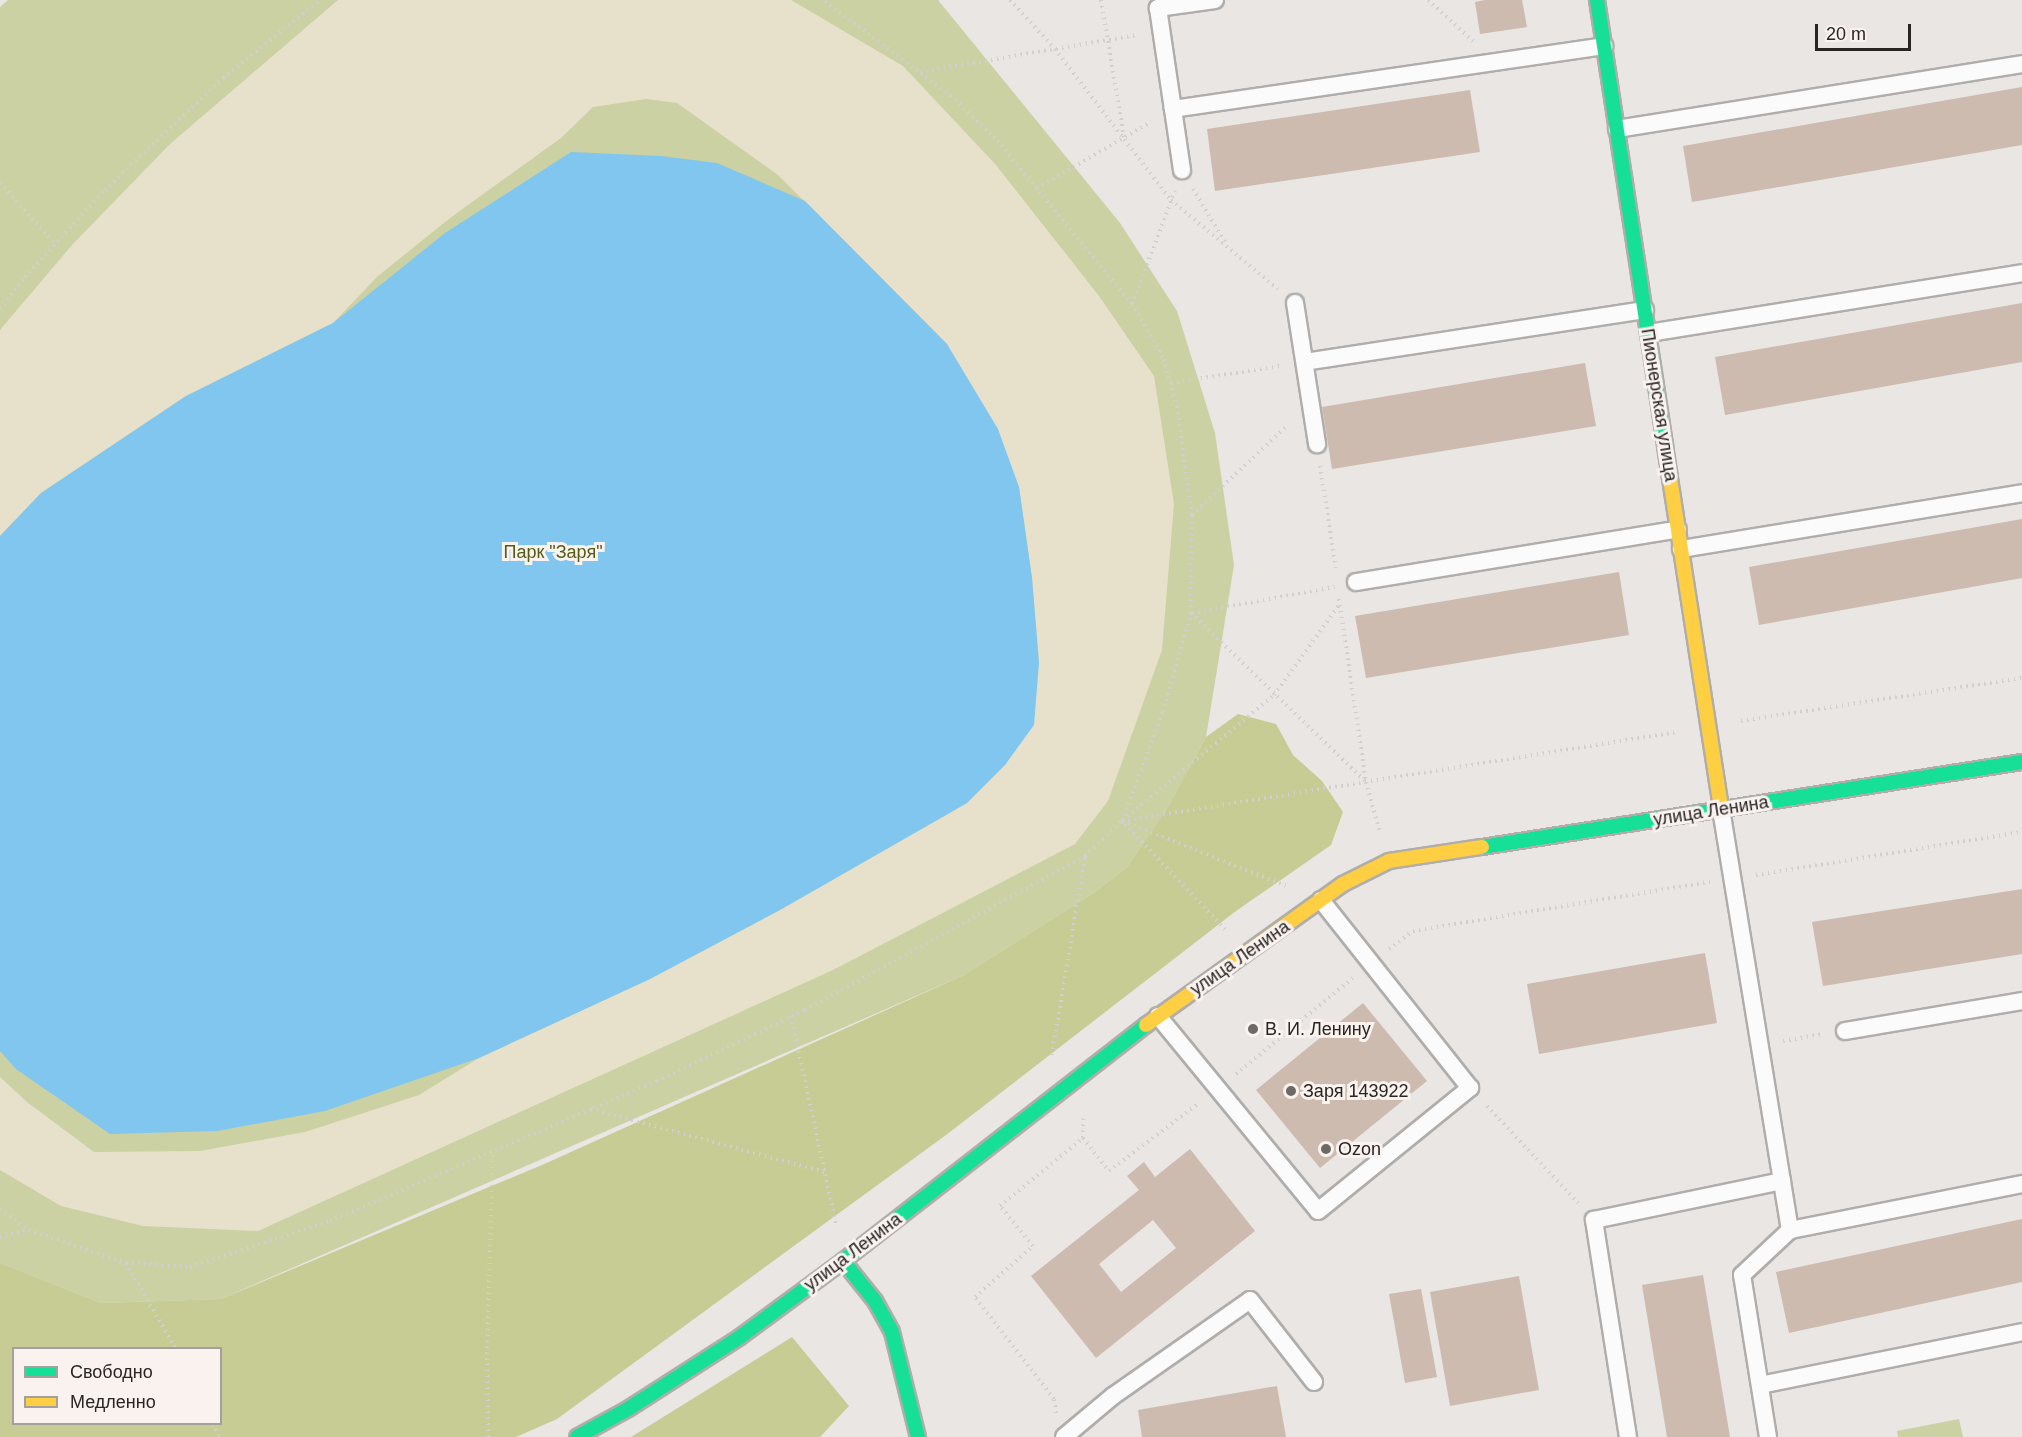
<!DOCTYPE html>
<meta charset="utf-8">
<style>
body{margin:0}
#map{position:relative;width:2022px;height:1437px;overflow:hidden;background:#e9e6e3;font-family:Helvetica,sans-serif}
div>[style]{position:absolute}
.green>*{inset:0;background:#cbd1a2}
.forest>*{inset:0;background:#c6cc94}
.sand>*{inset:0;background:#e7e1cb}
.water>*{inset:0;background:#81c6ee}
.building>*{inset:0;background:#cdbbaf}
.path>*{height:4px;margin-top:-2px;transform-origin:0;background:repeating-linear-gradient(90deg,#d1d0cf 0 1.5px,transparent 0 6px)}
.roads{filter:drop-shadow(2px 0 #b0adab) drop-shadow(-2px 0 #b0adab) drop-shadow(0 2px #b0adab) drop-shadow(0 -2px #b0adab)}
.lane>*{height:16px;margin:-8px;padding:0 8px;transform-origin:8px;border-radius:8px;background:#fcfbfb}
.fast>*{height:14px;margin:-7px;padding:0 7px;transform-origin:7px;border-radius:7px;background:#16e098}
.slow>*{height:14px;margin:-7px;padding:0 7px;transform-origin:7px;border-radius:7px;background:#ffcf43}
.dots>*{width:16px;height:16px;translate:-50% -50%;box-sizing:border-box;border:3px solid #f9f2ee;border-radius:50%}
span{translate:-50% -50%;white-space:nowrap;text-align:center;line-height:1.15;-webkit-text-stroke:6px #f9f2ee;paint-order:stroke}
.street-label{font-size:18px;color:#282524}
.park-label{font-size:18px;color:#545d15}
.poi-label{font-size:18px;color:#282524}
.left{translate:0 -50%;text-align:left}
.legend{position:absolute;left:12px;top:1347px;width:210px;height:78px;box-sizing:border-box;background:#f9f2ee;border:2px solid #a5a09d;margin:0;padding:8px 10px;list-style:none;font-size:18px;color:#282524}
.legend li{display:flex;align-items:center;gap:12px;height:30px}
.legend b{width:30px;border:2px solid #a5a09d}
.scale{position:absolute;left:1815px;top:24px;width:96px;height:27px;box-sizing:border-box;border:3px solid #282524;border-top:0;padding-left:8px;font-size:18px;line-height:21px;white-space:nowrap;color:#282524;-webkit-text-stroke:4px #f9f2ee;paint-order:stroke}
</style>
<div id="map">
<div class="green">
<i style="clip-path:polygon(8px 0,938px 0,1120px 223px,1177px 311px,1215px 433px,1234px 565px,1206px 737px,1168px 807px,1127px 867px,1095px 892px,964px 975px,221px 1299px,101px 1303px,0 1263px,0 7px)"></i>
<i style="clip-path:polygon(1959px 1419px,1963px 1437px,1898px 1437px,1897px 1431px)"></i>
</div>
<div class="forest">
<i style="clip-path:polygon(evenodd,1238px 714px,1276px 724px,1293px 755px,1322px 781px,1343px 812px,1331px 845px,1236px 911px,946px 1135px,557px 1419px,516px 1437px,0 1437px,0 1263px,101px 1303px,221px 1299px,542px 1165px,964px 975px,1095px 892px,1127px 867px,1168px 807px,1206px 737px,1238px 714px,14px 1348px,220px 1348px,220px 1424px,14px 1424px,14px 1348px)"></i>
<i style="clip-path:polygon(792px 1337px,849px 1406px,820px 1437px,631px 1437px)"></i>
</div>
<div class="sand">
<i style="clip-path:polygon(338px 0,791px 0,903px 66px,996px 165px,1099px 296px,1154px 376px,1174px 504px,1162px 650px,1108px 801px,1075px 844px,833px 970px,258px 1231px,143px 1226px,61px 1206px,0 1170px,0 1077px,27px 1102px,94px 1152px,200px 1151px,305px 1132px,419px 1095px,479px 1058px,650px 979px,780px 910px,967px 803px,1039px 663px,1032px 578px,1019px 487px,947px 344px,778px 175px,677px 103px,646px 99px,593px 107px,561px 138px,450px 218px,378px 276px,333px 323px,186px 396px,41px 493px,0 536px,0 330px,72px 245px,170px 144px)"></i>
</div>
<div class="water">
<i style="clip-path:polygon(571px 152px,661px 156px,717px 163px,805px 201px,947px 344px,998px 429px,1019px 487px,1032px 578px,1039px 663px,1034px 725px,1005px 765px,967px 803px,780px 910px,650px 979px,479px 1058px,325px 1111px,217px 1131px,110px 1134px,16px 1069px,0 1051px,0 536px,41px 493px,186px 396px,333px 323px,445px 233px)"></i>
</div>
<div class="building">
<i style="clip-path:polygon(1485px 0,1522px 0,1527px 27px,1480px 34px,1475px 2px)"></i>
<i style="clip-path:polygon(2022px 87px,2022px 145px,1692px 202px,1683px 146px)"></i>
<i style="clip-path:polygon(1470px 90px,1480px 152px,1215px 191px,1207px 129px)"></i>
<i style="clip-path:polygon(2022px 303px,2022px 362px,1725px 415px,1715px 357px)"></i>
<i style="clip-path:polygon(1585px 363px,1596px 426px,1332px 469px,1322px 407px)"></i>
<i style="clip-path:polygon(2022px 519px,2022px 578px,1759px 625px,1749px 567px)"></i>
<i style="clip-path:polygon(1619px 572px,1629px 635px,1366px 678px,1355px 616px)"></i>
<i style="clip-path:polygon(2022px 889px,2022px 954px,1823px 986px,1812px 922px)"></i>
<i style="clip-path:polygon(1705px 953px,1717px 1023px,1539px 1054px,1527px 984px)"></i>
<i style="clip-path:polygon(1363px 1003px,1427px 1081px,1320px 1168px,1256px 1090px)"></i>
<i style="clip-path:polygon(evenodd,1190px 1149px,1255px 1231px,1096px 1358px,1031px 1276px,1139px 1190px,1127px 1176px,1144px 1162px,1155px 1177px,1190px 1149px,1153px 1220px,1176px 1248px,1121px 1292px,1099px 1264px,1153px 1220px)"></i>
<i style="clip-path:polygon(2022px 1219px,2022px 1282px,1789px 1333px,1776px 1272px)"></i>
<i style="clip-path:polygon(1703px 1275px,1730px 1437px,1667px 1437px,1642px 1285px)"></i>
<i style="clip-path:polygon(1519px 1276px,1539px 1390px,1450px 1406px,1430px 1292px)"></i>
<i style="clip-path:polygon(1421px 1289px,1437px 1377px,1405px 1383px,1389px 1294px)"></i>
<i style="clip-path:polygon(1277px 1386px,1286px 1437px,1142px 1437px,1138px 1410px)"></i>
</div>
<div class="path">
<i style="left:1010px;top:0;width:67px;rotate:47.4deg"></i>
<i style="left:1055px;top:49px;width:190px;rotate:52.5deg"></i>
<i style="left:1171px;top:200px;width:139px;rotate:39.8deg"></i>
<i style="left:1101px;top:0;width:139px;rotate:80.5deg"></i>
<i style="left:1428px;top:0;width:61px;rotate:42.3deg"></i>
<i style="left:920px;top:72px;width:220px;rotate:-9.7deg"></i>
<i style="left:0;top:183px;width:82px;rotate:48deg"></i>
<i style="left:1037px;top:188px;width:132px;rotate:-30.1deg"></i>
<i style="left:1193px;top:189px;width:62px;rotate:58.9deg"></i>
<i style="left:1132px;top:304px;width:121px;rotate:-69.2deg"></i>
<i style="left:0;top:309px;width:41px;rotate:-52deg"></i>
<i style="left:25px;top:277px;width:118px;rotate:-47.4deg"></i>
<i style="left:105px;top:190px;width:163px;rotate:-43.5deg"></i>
<i style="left:223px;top:78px;width:124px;rotate:-38.8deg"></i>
<i style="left:1171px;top:383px;width:110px;rotate:-8.9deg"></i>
<i style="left:1320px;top:466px;width:103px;rotate:81.1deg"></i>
<i style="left:1192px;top:515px;width:132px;rotate:-43.2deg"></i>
<i style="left:1339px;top:599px;width:185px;rotate:81.6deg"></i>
<i style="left:1191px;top:613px;width:243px;rotate:44deg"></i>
<i style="left:1366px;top:782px;width:52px;rotate:74.4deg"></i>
<i style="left:1192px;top:613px;width:145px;rotate:-10.3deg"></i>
<i style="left:1741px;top:721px;width:284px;rotate:-8.7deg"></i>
<i style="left:1123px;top:820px;width:196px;rotate:-39.6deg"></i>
<i style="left:1274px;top:695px;width:111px;rotate:-54.2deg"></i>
<i style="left:1122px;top:821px;width:562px;rotate:-9.11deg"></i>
<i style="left:1123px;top:821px;width:175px;rotate:21.7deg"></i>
<i style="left:1125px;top:824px;width:145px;rotate:46.4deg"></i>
<i style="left:1756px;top:875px;width:269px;rotate:-9.2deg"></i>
<i style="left:1389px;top:949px;width:30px;rotate:-37deg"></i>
<i style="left:1413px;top:931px;width:301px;rotate:-9.4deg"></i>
<i style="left:791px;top:1016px;width:214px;rotate:77.8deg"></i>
<i style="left:1783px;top:1041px;width:41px;rotate:-9.9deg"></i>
<i style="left:1052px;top:1055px;width:202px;rotate:-80.6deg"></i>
<i style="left:1236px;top:1074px;width:151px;rotate:-39.4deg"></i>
<i style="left:1487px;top:1106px;width:133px;rotate:46.8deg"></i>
<i style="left:591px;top:1109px;width:242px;rotate:15.1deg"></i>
<i style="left:1083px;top:1138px;width:23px;rotate:-88deg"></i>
<i style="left:0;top:1209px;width:36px;rotate:36deg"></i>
<i style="left:29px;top:1230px;width:102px;rotate:18.8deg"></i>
<i style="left:126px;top:1263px;width:64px;rotate:3.6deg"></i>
<i style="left:190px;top:1267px;width:147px;rotate:-18.2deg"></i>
<i style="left:330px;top:1221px;width:356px;rotate:-23.2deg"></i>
<i style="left:657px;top:1081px;width:164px;rotate:-25.6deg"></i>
<i style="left:805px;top:1010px;width:320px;rotate:-28.8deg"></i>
<i style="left:1085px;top:856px;width:51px;rotate:-43.4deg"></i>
<i style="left:1122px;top:821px;width:116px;rotate:-69.4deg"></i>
<i style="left:1163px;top:712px;width:103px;rotate:-74.2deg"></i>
<i style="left:1191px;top:613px;width:98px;rotate:-89.4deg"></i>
<i style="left:1192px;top:515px;width:109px;rotate:-97.9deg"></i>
<i style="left:1177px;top:407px;width:52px;rotate:-105.6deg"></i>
<i style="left:1163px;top:357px;width:61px;rotate:-120.3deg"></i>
<i style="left:1132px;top:304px;width:215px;rotate:-129.5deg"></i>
<i style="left:995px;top:138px;width:61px;rotate:-136.3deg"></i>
<i style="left:951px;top:96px;width:160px;rotate:-143.1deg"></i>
<i style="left:0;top:1237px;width:29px;rotate:-14deg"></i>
<i style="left:126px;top:1263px;width:98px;rotate:60deg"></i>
<i style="left:1056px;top:1413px;width:14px;rotate:-98deg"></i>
<i style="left:1054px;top:1399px;width:129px;rotate:-127.8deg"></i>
<i style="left:975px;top:1297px;width:77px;rotate:-41.3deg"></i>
<i style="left:1033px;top:1246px;width:52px;rotate:-129.5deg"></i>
<i style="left:1000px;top:1206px;width:107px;rotate:-39.3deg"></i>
<i style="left:1083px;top:1138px;width:42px;rotate:51.8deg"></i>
<i style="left:1109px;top:1171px;width:113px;rotate:-37.1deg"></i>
<i style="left:213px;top:1424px;width:15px;rotate:62deg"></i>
<i style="left:488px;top:1437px;width:77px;rotate:-90.7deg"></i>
<i style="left:487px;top:1360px;width:209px;rotate:-88.4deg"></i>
</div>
<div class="roads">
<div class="lane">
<i style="left:1215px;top:0;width:58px;rotate:172deg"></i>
<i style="left:1158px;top:8px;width:102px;rotate:81.6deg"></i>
<i style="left:1173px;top:109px;width:436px;rotate:-8.3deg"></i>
<i style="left:1173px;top:109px;width:62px;rotate:81.6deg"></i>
<i style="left:1617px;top:129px;width:410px;rotate:-9.1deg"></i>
<i style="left:1295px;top:303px;width:143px;rotate:81.1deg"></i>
<i style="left:1649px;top:333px;width:378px;rotate:-9.1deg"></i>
<i style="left:1305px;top:362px;width:344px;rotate:-8.7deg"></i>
<i style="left:1681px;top:549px;width:346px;rotate:-9.3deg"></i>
<i style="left:1356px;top:582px;width:326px;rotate:-9.3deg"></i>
<i style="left:1721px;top:809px;width:427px;rotate:80.7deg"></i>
<i style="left:1158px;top:1016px;width:252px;rotate:50.6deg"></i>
<i style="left:1318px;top:1211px;width:196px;rotate:-39deg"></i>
<i style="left:1470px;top:1088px;width:240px;rotate:-128.4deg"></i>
<i style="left:1845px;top:1031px;width:180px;rotate:-9.6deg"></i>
<i style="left:1760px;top:1385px;width:267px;rotate:-11.4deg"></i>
<i style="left:1064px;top:1437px;width:64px;rotate:-39.9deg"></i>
<i style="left:1113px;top:1396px;width:167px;rotate:-35deg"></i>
<i style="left:1250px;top:1300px;width:104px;rotate:52deg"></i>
<i style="left:1628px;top:1437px;width:220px;rotate:-98.9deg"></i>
<i style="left:1594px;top:1220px;width:192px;rotate:-11.7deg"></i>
<i style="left:1768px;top:1437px;width:164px;rotate:-99.1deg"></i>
<i style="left:1742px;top:1275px;width:66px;rotate:-43.2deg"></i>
<i style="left:1790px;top:1230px;width:237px;rotate:-11.2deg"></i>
</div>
<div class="fast">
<i style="left:1597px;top:0;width:451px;rotate:81.3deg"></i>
<i style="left:1482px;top:847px;width:547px;rotate:-8.95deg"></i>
<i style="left:843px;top:1261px;width:51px;rotate:51.3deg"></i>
<i style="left:875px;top:1301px;width:35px;rotate:61deg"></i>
<i style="left:892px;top:1332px;width:108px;rotate:76.1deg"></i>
<i style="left:577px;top:1437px;width:58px;rotate:-28.8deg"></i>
<i style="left:628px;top:1409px;width:133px;rotate:-32.7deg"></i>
<i style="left:740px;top:1337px;width:128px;rotate:-36.4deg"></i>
<i style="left:843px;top:1261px;width:384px;rotate:-37.9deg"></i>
</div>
<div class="slow">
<i style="left:1665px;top:446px;width:367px;rotate:81.2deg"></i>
<i style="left:1146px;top:1025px;width:242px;rotate:-35.6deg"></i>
<i style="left:1343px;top:884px;width:51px;rotate:-26.6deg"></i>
<i style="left:1389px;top:861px;width:94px;rotate:-8.6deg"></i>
</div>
</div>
<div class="dots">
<i style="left:1253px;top:1029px;background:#6c6967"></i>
<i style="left:1291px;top:1091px;background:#6c6967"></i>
<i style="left:1326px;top:1149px;background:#6c6967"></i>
</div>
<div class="street-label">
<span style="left:1659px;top:405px;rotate:81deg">Пионерская улица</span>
<span style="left:1711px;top:811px;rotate:-9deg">улица Ленина</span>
<span style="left:1240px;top:958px;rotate:-35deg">улица Ленина</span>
<span style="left:853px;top:1252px;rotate:-37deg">улица Ленина</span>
</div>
<div class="park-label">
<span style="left:553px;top:552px">Парк "Заря"</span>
</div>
<div class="poi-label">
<span class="left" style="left:1265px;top:1029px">В. И. Ленину</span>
<span class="left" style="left:1303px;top:1091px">Заря 143922</span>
<span class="left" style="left:1338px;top:1149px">Ozon</span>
</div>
<ul class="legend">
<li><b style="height:8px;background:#16e098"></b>Свободно</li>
<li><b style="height:8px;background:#ffcf43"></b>Медленно</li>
</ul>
<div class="scale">20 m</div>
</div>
